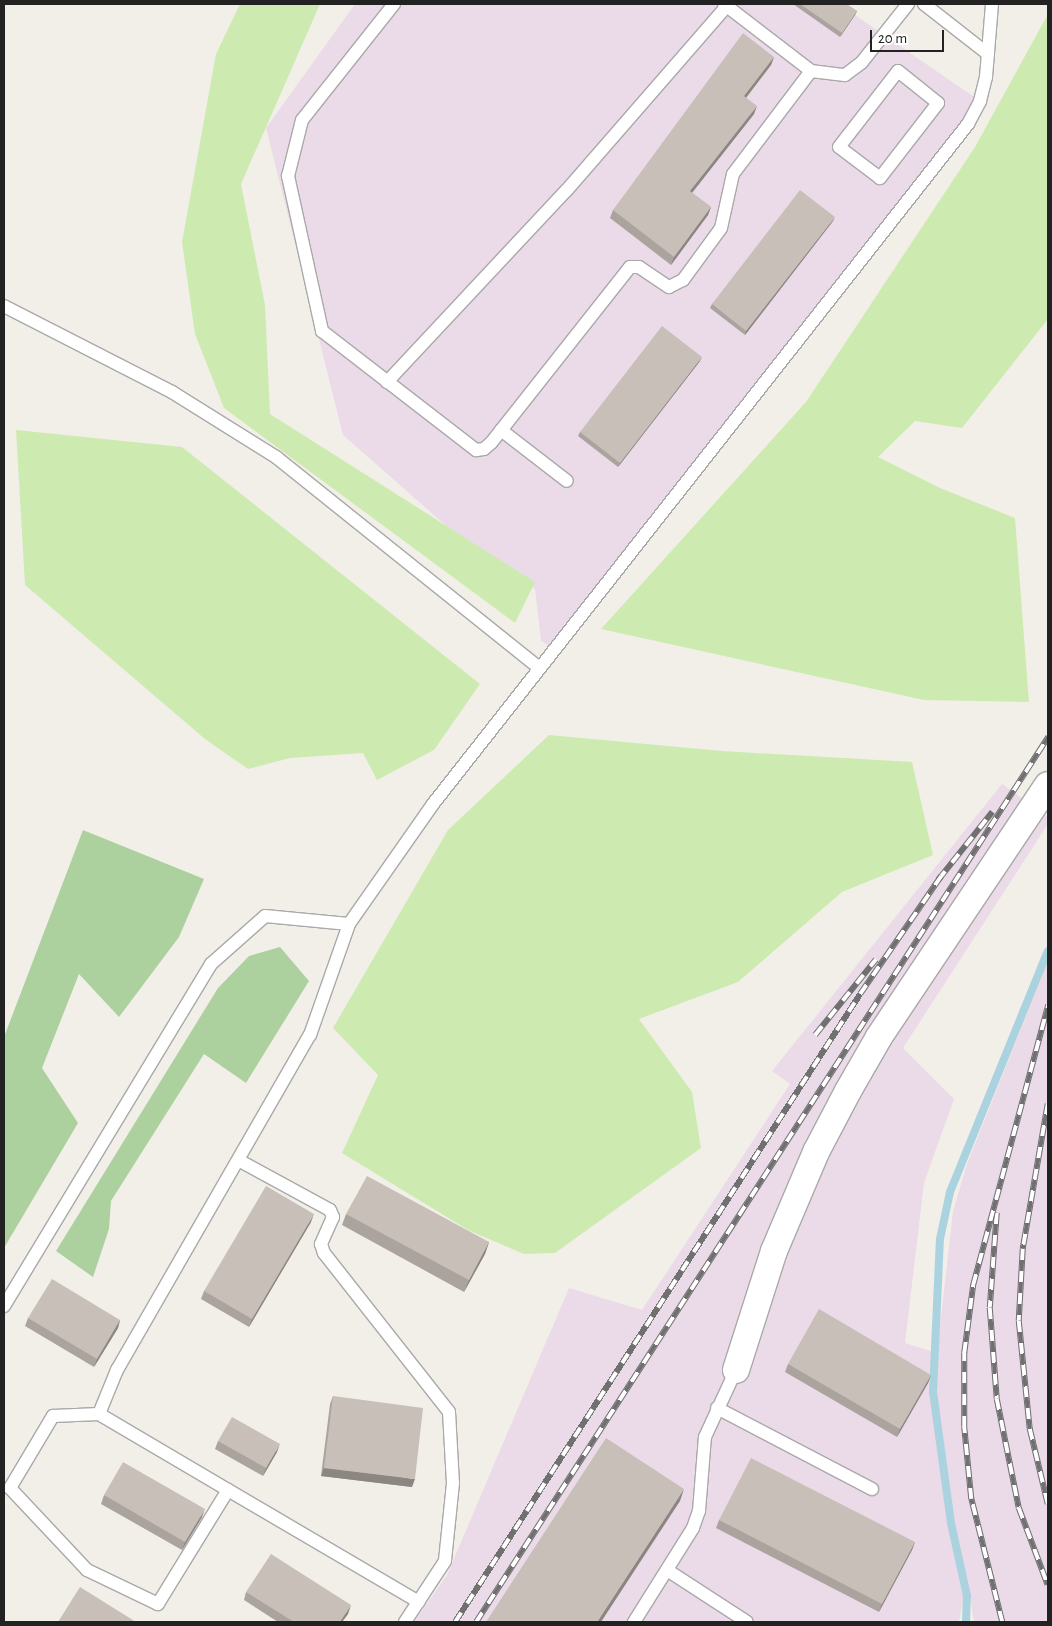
<!DOCTYPE html>
<style>
body{margin:0}
#map{position:relative;width:1052px;height:1626px;overflow:hidden;background:#f2efe9;font-family:"Alegreya Sans",sans-serif}
div>[style]{position:absolute}
.industrial>*{inset:0;background:#ebdbe8}
.grass>*{inset:0;background:#cdebb0}
.forest>*{inset:0;background:#add19e}
.stream>*{height:8px;margin:-4px;padding:0 4px;transform-origin:4px;border-radius:4px;background:#aad3df}
.roads{filter:drop-shadow(1px 0 #a9a9a9) drop-shadow(-1px 0 #a9a9a9) drop-shadow(0 1px #a9a9a9) drop-shadow(0 -1px #a9a9a9)}
.lane>*{height:12px;margin:-6px;padding:0 6px;transform-origin:6px;border-radius:6px;background:#fff}
.street>*{height:26px;margin:-13px;padding:0 13px;transform-origin:13px;border-radius:13px;background:#fff}
.rail>*{height:5.5px;margin-top:-2.75px;transform-origin:0;background:repeating-linear-gradient(90deg,#fff 0 11px,#707070 0 22px);box-sizing:border-box;border-block:1px solid #707070}
.wall>*{inset:0;background:#aba49e}
.shaded-wall>*{inset:0;background:#8b8681}
.building>*{inset:0;background:#c7bfb8}
span{translate:-50% -50%;white-space:nowrap;text-align:center;line-height:1.15;-webkit-text-stroke:5px #fff;paint-order:stroke}
.frame{position:absolute;inset:0;border:5px solid #222;pointer-events:none}
.scale{position:absolute;left:870px;top:30px;width:74px;height:22px;box-sizing:border-box;border:2px solid #222;border-top:0;padding-left:6px;font-size:15px;line-height:18px;white-space:nowrap;color:#222;-webkit-text-stroke:4px #fff;paint-order:stroke}
</style>
<div id="map">
<div class="industrial">
<i style="clip-path:polygon(355px 4px,839px 4px,980px 101px,554px 649px,541px 641px,535px 589px,451px 530px,343px 435px,266px 128px)"></i>
<i style="clip-path:polygon(1002px 784px,1048px 817px,1048px 824px,903px 1048px,954px 1099px,924px 1183px,905px 1343px,937px 1353px,953px 1211px,967px 1164px,1048px 961px,1048px 1622px,974px 1622px,967px 1578px,959px 1622px,414px 1622px,447px 1575px,569px 1288px,642px 1310px,790px 1084px,772px 1071px)"></i>
</div>
<div class="grass">
<i style="clip-path:polygon(240px 4px,320px 4px,241px 184px,265px 305px,270px 414px,535px 582px,515px 623px,224px 408px,195px 334px,182px 242px,216px 54px)"></i>
<i style="clip-path:polygon(1048px 14px,1048px 319px,962px 428px,915px 421px,878px 457px,940px 488px,1015px 518px,1029px 702px,924px 700px,601px 629px,806px 402px,975px 147px)"></i>
<i style="clip-path:polygon(16px 430px,182px 447px,480px 684px,434px 750px,377px 780px,363px 753px,290px 758px,248px 769px,205px 739px,25px 585px)"></i>
<i style="clip-path:polygon(549px 735px,722px 751px,912px 762px,933px 855px,842px 892px,738px 982px,639px 1019px,692px 1092px,701px 1148px,555px 1253px,524px 1254px,468px 1230px,342px 1153px,378px 1075px,333px 1028px,448px 830px)"></i>
</div>
<div class="forest">
<i style="clip-path:polygon(83px 830px,204px 879px,179px 937px,119px 1017px,79px 974px,42px 1068px,78px 1123px,4px 1248px,4px 1037px)"></i>
<i style="clip-path:polygon(280px 947px,309px 981px,246px 1083px,204px 1054px,111px 1201px,109px 1229px,93px 1277px,56px 1251px,218px 988px,249px 956px)"></i>
</div>
<div class="stream">
<i style="left:966px;top:1622px;width:26px;rotate:-88deg"></i>
<i style="left:967px;top:1596px;width:75px;rotate:-102.4deg"></i>
<i style="left:951px;top:1523px;width:132px;rotate:-97.8deg"></i>
<i style="left:933px;top:1392px;width:153px;rotate:-87.4deg"></i>
<i style="left:940px;top:1239px;width:48px;rotate:-78deg"></i>
<i style="left:950px;top:1192px;width:260px;rotate:-67.9deg"></i>
</div>
<div class="roads">
<div class="lane">
<i style="left:394px;top:4px;width:148px;rotate:128.4deg"></i>
<i style="left:302px;top:120px;width:58px;rotate:104deg"></i>
<i style="left:288px;top:176px;width:159px;rotate:77.6deg"></i>
<i style="left:322px;top:331px;width:195px;rotate:37.7deg"></i>
<i style="left:476px;top:450px;width:8px;rotate:-7deg"></i>
<i style="left:484px;top:449px;width:9px;rotate:-41deg"></i>
<i style="left:491px;top:443px;width:224px;rotate:-51.7deg"></i>
<i style="left:630px;top:267px;width:9px"></i>
<i style="left:639px;top:267px;width:36px;rotate:34deg"></i>
<i style="left:669px;top:287px;width:16px;rotate:-27deg"></i>
<i style="left:683px;top:280px;width:64px;rotate:-53.8deg"></i>
<i style="left:721px;top:228px;width:55px;rotate:-77.5deg"></i>
<i style="left:733px;top:174px;width:129px;rotate:-52.9deg"></i>
<i style="left:724px;top:4px;width:110px;rotate:37.6deg"></i>
<i style="left:811px;top:71px;width:34px;rotate:7deg"></i>
<i style="left:845px;top:75px;width:21px;rotate:-37deg"></i>
<i style="left:862px;top:62px;width:74px;rotate:-51.6deg"></i>
<i style="left:924px;top:4px;width:81px;rotate:38deg"></i>
<i style="left:898px;top:71px;width:51px;rotate:38.7deg"></i>
<i style="left:938px;top:103px;width:95px;rotate:127.7deg"></i>
<i style="left:880px;top:178px;width:51px;rotate:-142.9deg"></i>
<i style="left:839px;top:147px;width:96px;rotate:-52.2deg"></i>
<i style="left:4px;top:306px;width:189px;rotate:27.1deg"></i>
<i style="left:172px;top:392px;width:123px;rotate:32deg"></i>
<i style="left:276px;top:457px;width:337px;rotate:38.7deg"></i>
<i style="left:387px;top:382px;width:262px;rotate:-46.9deg"></i>
<i style="left:566px;top:191px;width:245px;rotate:-49deg"></i>
<i style="left:501px;top:430px;width:83px;rotate:37.7deg"></i>
<i style="left:240px;top:1161px;width:102px;rotate:28.6deg"></i>
<i style="left:330px;top:1210px;width:8px;rotate:67deg"></i>
<i style="left:333px;top:1217px;width:30px;rotate:114deg"></i>
<i style="left:321px;top:1244px;width:9px;rotate:72deg"></i>
<i style="left:324px;top:1253px;width:202px;rotate:51.8deg"></i>
<i style="left:449px;top:1412px;width:71px;rotate:86.8deg"></i>
<i style="left:453px;top:1483px;width:78px;rotate:95.9deg"></i>
<i style="left:445px;top:1561px;width:73px;rotate:123.3deg"></i>
<i style="left:4px;top:1306px;width:400px;rotate:-58.8deg"></i>
<i style="left:211px;top:964px;width:72px;rotate:-41.6deg"></i>
<i style="left:265px;top:916px;width:84px;rotate:5.4deg"></i>
<i style="left:717px;top:1408px;width:175px;rotate:27.6deg"></i>
<i style="left:99px;top:1414px;width:48px;rotate:-67.8deg"></i>
<i style="left:117px;top:1370px;width:387px;rotate:-60.1deg"></i>
<i style="left:310px;top:1035px;width:118px;rotate:-70.6deg"></i>
<i style="left:349px;top:924px;width:146px;rotate:-55deg"></i>
<i style="left:433px;top:804px;width:865px;rotate:-51.81deg"></i>
<i style="left:968px;top:124px;width:26px;rotate:-62deg"></i>
<i style="left:980px;top:101px;width:25px;rotate:-76deg"></i>
<i style="left:986px;top:77px;width:73px;rotate:-85.3deg"></i>
<i style="left:228px;top:1490px;width:134px;rotate:121.6deg"></i>
<i style="left:158px;top:1604px;width:79px;rotate:-154.4deg"></i>
<i style="left:87px;top:1570px;width:112px;rotate:-133.2deg"></i>
<i style="left:10px;top:1488px;width:84px;rotate:-59.2deg"></i>
<i style="left:53px;top:1416px;width:46px;rotate:-2.5deg"></i>
<i style="left:99px;top:1414px;width:150px;rotate:30.5deg"></i>
<i style="left:228px;top:1490px;width:221px;rotate:30.4deg"></i>
<i style="left:667px;top:1570px;width:95px;rotate:33deg"></i>
<i style="left:634px;top:1622px;width:111px;rotate:-57.9deg"></i>
<i style="left:693px;top:1528px;width:18px;rotate:-71deg"></i>
<i style="left:699px;top:1511px;width:74px;rotate:-85.4deg"></i>
<i style="left:705px;top:1437px;width:74px;rotate:-65.2deg"></i>
</div>
<div class="street">
<i style="left:736px;top:1370px;width:125px;rotate:-72.3deg"></i>
<i style="left:774px;top:1251px;width:108px;rotate:-67deg"></i>
<i style="left:816px;top:1152px;width:69px;rotate:-62.3deg"></i>
<i style="left:848px;top:1091px;width:62px;rotate:-60.1deg"></i>
<i style="left:879px;top:1037px;width:303px;rotate:-56.2deg"></i>
</div>
</div>
<div class="rail">
<i style="left:938px;top:880px;width:87px;rotate:-51.5deg"></i>
<i style="left:815px;top:1035px;width:97px;rotate:-51.2deg"></i>
<i style="left:1048px;top:1104px;width:147px;rotate:99.8deg"></i>
<i style="left:1023px;top:1249px;width:72px;rotate:93.2deg"></i>
<i style="left:1019px;top:1321px;width:109px;rotate:84.2deg"></i>
<i style="left:1030px;top:1429px;width:77px;rotate:76.5deg"></i>
<i style="left:997px;top:1213px;width:95px;rotate:94.2deg"></i>
<i style="left:990px;top:1308px;width:91px;rotate:85.6deg"></i>
<i style="left:997px;top:1399px;width:111px;rotate:78.6deg"></i>
<i style="left:1019px;top:1508px;width:82px;rotate:69.4deg"></i>
<i style="left:455px;top:1622px;width:747px;rotate:-57.18deg"></i>
<i style="left:860px;top:994px;width:143px;rotate:-55.5deg"></i>
<i style="left:476px;top:1622px;width:1054px;rotate:-57.12deg"></i>
<i style="left:1002px;top:1622px;width:127px;rotate:-104.1deg"></i>
<i style="left:971px;top:1499px;width:72px;rotate:-95.6deg"></i>
<i style="left:964px;top:1427px;width:74px;rotate:-90deg"></i>
<i style="left:964px;top:1353px;width:69px;rotate:-82.5deg"></i>
<i style="left:973px;top:1285px;width:290px;rotate:-75deg"></i>
</div>
<div class="wall">
<i style="clip-path:polygon(793px 4px,846px 4px,857px 11px,855px 15px,840px 37px)"></i>
<i style="clip-path:polygon(774px 57px,771px 65px,746px 98px,754px 114px,692px 193px,711px 207px,708px 215px,671px 265px,610px 218px,613px 210px)"></i>
<i style="clip-path:polygon(833px 221px,745px 335px,710px 308px,712px 304px)"></i>
<i style="clip-path:polygon(700px 361px,618px 467px,578px 436px,580px 432px)"></i>
<i style="clip-path:polygon(346px 1214px,489px 1242px,485px 1254px,464px 1292px,342px 1225px)"></i>
<i style="clip-path:polygon(311px 1222px,249px 1327px,201px 1299px,204px 1291px)"></i>
<i style="clip-path:polygon(28px 1318px,120px 1320px,118px 1328px,94px 1367px,25px 1326px)"></i>
<i style="clip-path:polygon(788px 1364px,931px 1375px,928px 1383px,897px 1437px,785px 1372px)"></i>
<i style="clip-path:polygon(333px 1396px,412px 1487px,321px 1476px,330px 1404px)"></i>
<i style="clip-path:polygon(218px 1441px,277px 1452px,263px 1476px,215px 1449px)"></i>
<i style="clip-path:polygon(104px 1495px,202px 1517px,182px 1550px,101px 1504px)"></i>
<i style="clip-path:polygon(719px 1520px,915px 1542px,912px 1550px,879px 1612px,716px 1528px)"></i>
<i style="clip-path:polygon(246px 1592px,348px 1614px,342px 1622px,278px 1622px,244px 1600px)"></i>
</div>
<div class="shaded-wall">
<i style="clip-path:polygon(857px 11px,855px 15px,840px 37px,842px 33px)"></i>
<i style="clip-path:polygon(774px 57px,771px 65px,741px 104px,744px 96px)"></i>
<i style="clip-path:polygon(757px 106px,754px 114px,687px 199px,690px 191px)"></i>
<i style="clip-path:polygon(711px 207px,708px 215px,671px 265px,674px 257px)"></i>
<i style="clip-path:polygon(835px 217px,833px 221px,745px 335px,746px 331px)"></i>
<i style="clip-path:polygon(702px 357px,700px 361px,618px 467px,620px 463px)"></i>
<i style="clip-path:polygon(314px 1214px,311px 1222px,249px 1327px,252px 1319px)"></i>
<i style="clip-path:polygon(489px 1242px,485px 1254px,464px 1292px,469px 1280px)"></i>
<i style="clip-path:polygon(120px 1320px,118px 1328px,94px 1367px,97px 1359px)"></i>
<i style="clip-path:polygon(931px 1375px,928px 1383px,897px 1437px,900px 1429px)"></i>
<i style="clip-path:polygon(280px 1444px,277px 1452px,263px 1476px,266px 1468px)"></i>
<i style="clip-path:polygon(324px 1468px,415px 1479px,412px 1487px,321px 1476px)"></i>
<i style="clip-path:polygon(684px 1489px,680px 1501px,601px 1622px,597px 1622px)"></i>
<i style="clip-path:polygon(205px 1509px,202px 1517px,182px 1550px,185px 1542px)"></i>
<i style="clip-path:polygon(915px 1542px,912px 1550px,879px 1612px,882px 1604px)"></i>
<i style="clip-path:polygon(351px 1605px,348px 1614px,342px 1622px,340px 1622px)"></i>
</div>
<div class="building">
<i style="clip-path:polygon(800px 4px,846px 4px,857px 11px,842px 33px)"></i>
<i style="clip-path:polygon(743px 33px,774px 57px,744px 96px,757px 106px,690px 191px,711px 207px,674px 257px,613px 210px)"></i>
<i style="clip-path:polygon(800px 190px,835px 217px,746px 331px,712px 304px)"></i>
<i style="clip-path:polygon(662px 326px,702px 357px,620px 463px,580px 432px)"></i>
<i style="clip-path:polygon(367px 1176px,489px 1242px,469px 1280px,346px 1214px)"></i>
<i style="clip-path:polygon(266px 1186px,314px 1214px,252px 1319px,204px 1291px)"></i>
<i style="clip-path:polygon(52px 1279px,120px 1320px,97px 1359px,28px 1318px)"></i>
<i style="clip-path:polygon(819px 1309px,931px 1375px,900px 1429px,788px 1364px)"></i>
<i style="clip-path:polygon(333px 1396px,423px 1408px,415px 1479px,324px 1468px)"></i>
<i style="clip-path:polygon(232px 1417px,280px 1444px,266px 1468px,218px 1441px)"></i>
<i style="clip-path:polygon(606px 1438px,684px 1489px,597px 1622px,486px 1622px)"></i>
<i style="clip-path:polygon(751px 1458px,915px 1542px,882px 1604px,719px 1520px)"></i>
<i style="clip-path:polygon(123px 1462px,205px 1509px,185px 1542px,104px 1495px)"></i>
<i style="clip-path:polygon(271px 1554px,351px 1605px,340px 1622px,294px 1622px,246px 1592px)"></i>
<i style="clip-path:polygon(80px 1587px,136px 1622px,58px 1622px)"></i>
</div>
<div class="frame"></div>
<div class="scale">20 m</div>
</div>
